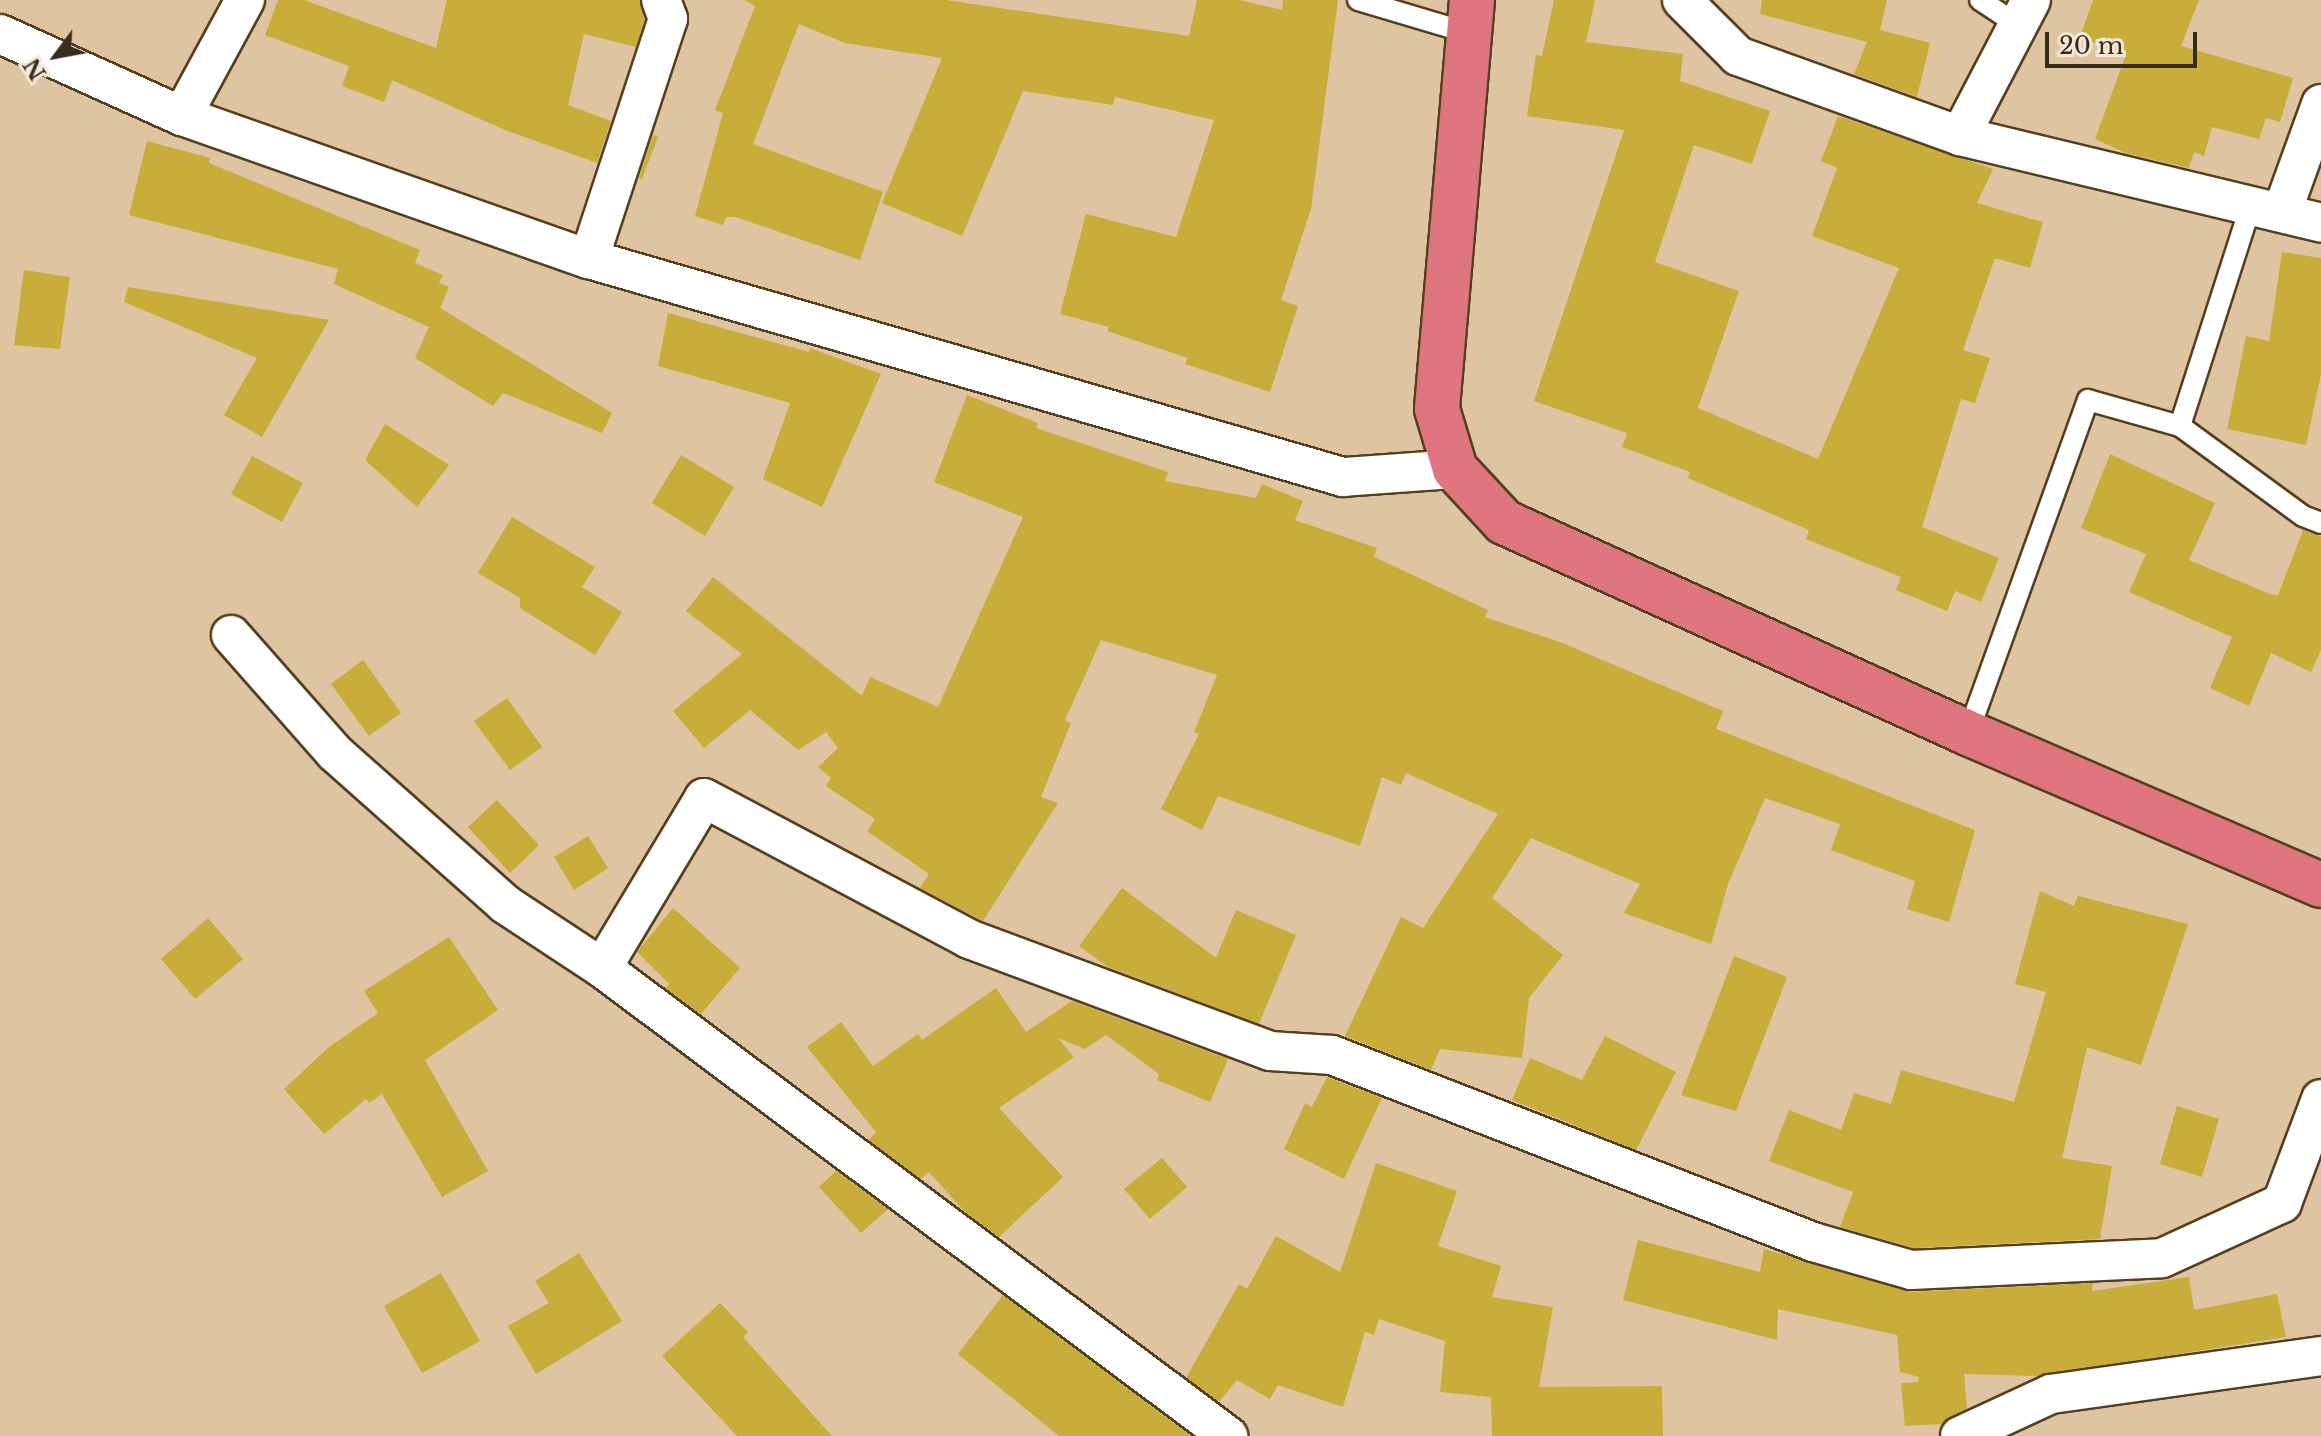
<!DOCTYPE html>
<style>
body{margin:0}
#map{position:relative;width:2321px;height:1436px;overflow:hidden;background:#dec4a0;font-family:"Libre Baskerville",serif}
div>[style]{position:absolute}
.building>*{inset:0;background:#c8ad3a}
.roads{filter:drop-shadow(2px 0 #553f1e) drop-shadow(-2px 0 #553f1e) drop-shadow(0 2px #553f1e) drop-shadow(0 -2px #553f1e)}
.lane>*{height:20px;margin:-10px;padding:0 10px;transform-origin:10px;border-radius:10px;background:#fff}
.street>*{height:38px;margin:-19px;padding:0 19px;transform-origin:19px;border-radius:19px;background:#fff}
.highway>*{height:44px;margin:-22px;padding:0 22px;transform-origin:22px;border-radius:22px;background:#df767f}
span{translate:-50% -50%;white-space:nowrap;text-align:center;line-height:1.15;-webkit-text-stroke:8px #f4e7d5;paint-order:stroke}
.north{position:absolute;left:16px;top:16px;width:80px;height:80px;-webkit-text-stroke:6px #f4e7d5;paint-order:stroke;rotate:238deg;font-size:22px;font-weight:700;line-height:32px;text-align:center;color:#372d1e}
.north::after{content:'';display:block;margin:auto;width:28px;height:36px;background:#372d1e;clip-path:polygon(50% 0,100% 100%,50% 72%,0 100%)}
.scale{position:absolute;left:2045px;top:32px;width:152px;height:36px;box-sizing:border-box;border:4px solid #372d1e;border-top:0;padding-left:10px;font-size:24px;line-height:28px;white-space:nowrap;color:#372d1e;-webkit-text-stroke:6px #f4e7d5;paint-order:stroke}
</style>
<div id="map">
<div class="building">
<i style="clip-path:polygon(278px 0,304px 0,436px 48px,447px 0,640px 0,645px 19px,636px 47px,584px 34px,568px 105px,611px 121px,597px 163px,505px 130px,392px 80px,384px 102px,342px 86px,349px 66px,265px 35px)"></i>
<i style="clip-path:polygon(744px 0,946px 0,1189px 36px,1197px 0,1240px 0,1282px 10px,1283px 0,1338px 0,1311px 209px,1281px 300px,1298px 306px,1270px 392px,1185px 364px,1188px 358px,1107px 331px,1109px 327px,1060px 314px,1086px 214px,1176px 237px,1214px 120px,1115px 97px,1113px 105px,1023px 91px,962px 236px,882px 203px,942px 58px,845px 43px,799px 24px,753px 144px,883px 192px,860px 260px,736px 217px,726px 217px,723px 225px,695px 216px,723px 113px,715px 110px,755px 6px)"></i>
<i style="clip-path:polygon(1554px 0,1595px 0,1586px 42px,1683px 54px,1680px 81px,1770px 111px,1752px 164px,1694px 145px,1655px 262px,1739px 291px,1698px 408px,1818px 459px,1899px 268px,1812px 236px,1837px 168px,1821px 161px,1838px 116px,1993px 169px,1977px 203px,2043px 222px,2030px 268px,1995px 258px,1963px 350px,1990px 358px,1975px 403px,1961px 399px,1922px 527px,1999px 558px,1981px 602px,1955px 591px,1947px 611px,1896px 590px,1901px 577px,1806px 539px,1809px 530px,1688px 478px,1690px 472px,1622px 447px,1627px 433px,1534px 401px,1624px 130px,1527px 116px,1536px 55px,1542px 56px)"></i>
<i style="clip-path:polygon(1762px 0,1887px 0,1880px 30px,1930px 43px,1917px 97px,1854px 74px,1867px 42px,1760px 14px)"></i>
<i style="clip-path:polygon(2093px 0,2199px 0,2181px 46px,2293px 78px,2280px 122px,2266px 118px,2259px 139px,2212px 127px,2204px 156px,2194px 152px,2189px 168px,2126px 153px,2095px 139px,2126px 55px,2080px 37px)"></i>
<i style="clip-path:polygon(653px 135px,658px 137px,642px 179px,639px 178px)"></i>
<i style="clip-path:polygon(147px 141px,210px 158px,209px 163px,420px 250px,415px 263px,443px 275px,439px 283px,449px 287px,440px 308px,612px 413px,602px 433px,503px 393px,493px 406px,415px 358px,429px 327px,334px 284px,338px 269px,129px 215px)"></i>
<i style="clip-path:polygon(2282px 252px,2321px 258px,2321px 374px,2306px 445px,2227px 429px,2246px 336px,2269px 341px)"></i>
<i style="clip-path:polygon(24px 270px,70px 277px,60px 349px,14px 345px)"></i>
<i style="clip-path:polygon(128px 287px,329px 320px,262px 437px,224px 415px,257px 358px,124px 302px)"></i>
<i style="clip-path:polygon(668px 313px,809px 352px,810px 348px,881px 374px,822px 507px,763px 479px,790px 403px,658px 366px)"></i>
<i style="clip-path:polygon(967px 395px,1038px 423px,1036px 428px,1168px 472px,1165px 481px,1256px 498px,1262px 484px,1303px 501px,1295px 520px,1377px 548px,1374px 557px,1488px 610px,1485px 617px,1560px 642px,1723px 711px,1716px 729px,1975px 830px,1949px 922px,1907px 909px,1915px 881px,1831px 850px,1840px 824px,1765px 798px,1728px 884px,1711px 944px,1624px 913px,1640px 884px,1531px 838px,1492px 898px,1563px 955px,1529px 998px,1522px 1058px,1440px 1049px,1431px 1070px,1345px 1036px,1401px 917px,1423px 928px,1498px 814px,1406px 773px,1401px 785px,1382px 777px,1360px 846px,1218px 796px,1202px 830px,1161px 809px,1199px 734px,1194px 732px,1217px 675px,1101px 640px,1065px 720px,1071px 723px,1041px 797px,1058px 803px,983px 921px,920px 888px,929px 874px,867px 831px,875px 819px,826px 786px,831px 778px,818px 767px,838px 748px,826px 732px,798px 750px,750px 710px,704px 748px,673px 711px,742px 654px,686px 611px,713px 577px,862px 696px,870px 677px,938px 707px,1023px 517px,934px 482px)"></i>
<i style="clip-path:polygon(385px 424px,449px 465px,417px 507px,365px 460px)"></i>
<i style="clip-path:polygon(2110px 454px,2215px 503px,2189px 560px,2270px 594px,2278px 595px,2303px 530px,2321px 536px,2321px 650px,2311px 672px,2271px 653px,2249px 706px,2210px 688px,2232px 637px,2129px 592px,2146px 554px,2081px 528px)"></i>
<i style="clip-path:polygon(681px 455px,734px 487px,705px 536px,652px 503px)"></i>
<i style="clip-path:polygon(252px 456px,303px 483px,282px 522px,231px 494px)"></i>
<i style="clip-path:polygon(512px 517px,595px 567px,582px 587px,622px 612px,595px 655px,520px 608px,520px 598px,478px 573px)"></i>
<i style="clip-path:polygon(363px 660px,401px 713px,369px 736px,331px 684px)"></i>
<i style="clip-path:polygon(507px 698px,542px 747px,510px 770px,474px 721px)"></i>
<i style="clip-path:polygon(497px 800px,539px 845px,510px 873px,468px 827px)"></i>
<i style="clip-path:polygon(588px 836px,608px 868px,574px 890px,554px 857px)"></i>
<i style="clip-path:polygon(1122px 888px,1216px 958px,1236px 910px,1296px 935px,1259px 1024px,1108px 967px,1079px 946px)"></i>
<i style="clip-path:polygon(2040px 891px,2074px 906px,2078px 896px,2188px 924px,2141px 1065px,2087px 1047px,2062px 1158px,2112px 1166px,2100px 1239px,1914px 1248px,1840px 1227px,1853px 1192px,1769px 1161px,1789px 1110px,1841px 1130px,1854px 1093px,1891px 1104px,1901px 1070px,2014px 1102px,2046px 992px,2015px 984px)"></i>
<i style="clip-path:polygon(673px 908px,740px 968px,701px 1014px,666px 988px,669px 984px,637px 952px)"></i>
<i style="clip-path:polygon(208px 918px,243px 959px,195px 999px,161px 959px)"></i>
<i style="clip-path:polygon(449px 937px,498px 1010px,425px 1060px,488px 1171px,442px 1197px,382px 1094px,369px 1103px,366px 1099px,324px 1134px,284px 1089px,329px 1047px,378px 1013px,364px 991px)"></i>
<i style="clip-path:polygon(1734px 956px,1787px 977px,1736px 1111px,1681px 1095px)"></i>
<i style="clip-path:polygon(996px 988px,1026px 1032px,1072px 1001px,1228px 1059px,1210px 1102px,1157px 1080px,1159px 1074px,1106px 1035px,1085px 1049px,1058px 1038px,1074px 1057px,999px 1108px,1063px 1177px,999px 1237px,965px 1212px,929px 1172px,921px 1179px,869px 1140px,876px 1132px,807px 1047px,841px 1022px,873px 1066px,918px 1034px,922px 1040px)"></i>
<i style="clip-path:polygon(1605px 1036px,1676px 1072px,1636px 1150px,1512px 1100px,1530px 1058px,1582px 1080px)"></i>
<i style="clip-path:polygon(1327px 1077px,1382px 1098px,1344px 1179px,1284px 1149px,1305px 1103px,1312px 1107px)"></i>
<i style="clip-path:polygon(2177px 1106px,2219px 1119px,2202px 1177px,2160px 1164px)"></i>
<i style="clip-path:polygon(1162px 1158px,1187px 1187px,1150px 1219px,1124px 1189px)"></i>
<i style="clip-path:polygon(1376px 1163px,1457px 1191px,1438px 1246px,1501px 1266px,1492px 1297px,1553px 1307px,1539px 1387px,1662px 1386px,1663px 1436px,1492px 1436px,1491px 1397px,1440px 1392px,1445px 1341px,1379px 1319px,1374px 1335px,1365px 1332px,1343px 1407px,1278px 1385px,1270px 1399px,1237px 1380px,1219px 1402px,1186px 1378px,1239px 1284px,1247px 1289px,1276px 1236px,1340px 1272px)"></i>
<i style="clip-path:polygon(836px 1171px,888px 1209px,861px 1233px,819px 1187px)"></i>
<i style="clip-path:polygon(1638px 1240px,1760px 1272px,1764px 1249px,1912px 1292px,2093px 1283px,2092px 1291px,2189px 1277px,2194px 1310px,2277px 1294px,2286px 1337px,2038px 1376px,1964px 1374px,1967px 1409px,1942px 1424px,1905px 1426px,1901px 1383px,1918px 1382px,1919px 1377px,1900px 1372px,1897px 1335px,1778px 1309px,1777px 1340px,1623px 1300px)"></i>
<i style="clip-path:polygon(579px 1253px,622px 1321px,536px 1374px,508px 1326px,549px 1303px,535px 1281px)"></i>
<i style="clip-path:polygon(441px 1273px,480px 1341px,422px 1373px,384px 1306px)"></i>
<i style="clip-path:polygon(1003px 1295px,1191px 1436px,1059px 1436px,958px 1354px)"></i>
<i style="clip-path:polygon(720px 1303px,748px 1332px,743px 1337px,832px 1436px,737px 1436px,662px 1356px)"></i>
</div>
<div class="roads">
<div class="lane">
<i style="left:1358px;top:0;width:116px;rotate:16.6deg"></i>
<i style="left:1980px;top:0;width:45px;rotate:33.3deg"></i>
<i style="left:2180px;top:426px;width:232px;rotate:-72.2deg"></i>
<i style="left:1968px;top:733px;width:354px;rotate:-70.2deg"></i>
<i style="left:2088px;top:400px;width:96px;rotate:15.8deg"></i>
<i style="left:2180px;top:426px;width:152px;rotate:36.2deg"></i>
<i style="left:2303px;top:516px;width:19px;rotate:21deg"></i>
</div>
<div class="street">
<i style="left:1682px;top:0;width:79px;rotate:45deg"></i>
<i style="left:1738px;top:56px;width:236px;rotate:19.8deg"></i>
<i style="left:1960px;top:136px;width:371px;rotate:13.5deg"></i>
<i style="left:0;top:34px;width:200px;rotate:24.3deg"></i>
<i style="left:182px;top:116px;width:431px;rotate:19.4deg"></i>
<i style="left:589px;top:259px;width:785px;rotate:16.13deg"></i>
<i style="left:1343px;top:477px;width:112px;rotate:-4.1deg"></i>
<i style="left:182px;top:116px;width:132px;rotate:-61.5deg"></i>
<i style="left:1960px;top:136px;width:153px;rotate:-62.4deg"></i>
<i style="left:2282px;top:212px;width:115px;rotate:-70.1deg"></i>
<i style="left:589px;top:259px;width:253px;rotate:-71.8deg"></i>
<i style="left:668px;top:19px;width:20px;rotate:-110deg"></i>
<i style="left:231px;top:635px;width:157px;rotate:48.6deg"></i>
<i style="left:335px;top:753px;width:227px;rotate:41.6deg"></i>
<i style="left:505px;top:904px;width:116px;rotate:33.4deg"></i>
<i style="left:602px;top:968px;width:782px;rotate:36.78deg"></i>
<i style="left:602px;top:968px;width:198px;rotate:-59deg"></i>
<i style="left:704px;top:798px;width:300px;rotate:28deg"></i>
<i style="left:969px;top:939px;width:321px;rotate:20.4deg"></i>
<i style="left:1270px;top:1051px;width:62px;rotate:3.7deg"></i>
<i style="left:1332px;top:1055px;width:516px;rotate:21.24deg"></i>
<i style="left:1813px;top:1242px;width:102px;rotate:15.9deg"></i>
<i style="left:1911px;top:1270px;width:251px;rotate:-2.7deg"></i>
<i style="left:2162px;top:1258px;width:132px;rotate:-24.6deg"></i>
<i style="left:2282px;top:1203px;width:111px;rotate:-69.4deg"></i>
<i style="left:1960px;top:1436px;width:100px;rotate:-24.8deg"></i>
<i style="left:2051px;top:1394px;width:273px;rotate:-8deg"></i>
</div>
<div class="highway">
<i style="left:1472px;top:0;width:410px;rotate:94.9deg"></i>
<i style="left:1437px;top:409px;width:63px;rotate:73.3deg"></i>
<i style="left:1455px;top:469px;width:72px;rotate:47.2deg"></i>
<i style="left:1504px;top:522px;width:510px;rotate:24.45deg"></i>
<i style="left:1968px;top:733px;width:384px;rotate:23.3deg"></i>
</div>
</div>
<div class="north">N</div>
<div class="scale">20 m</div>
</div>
